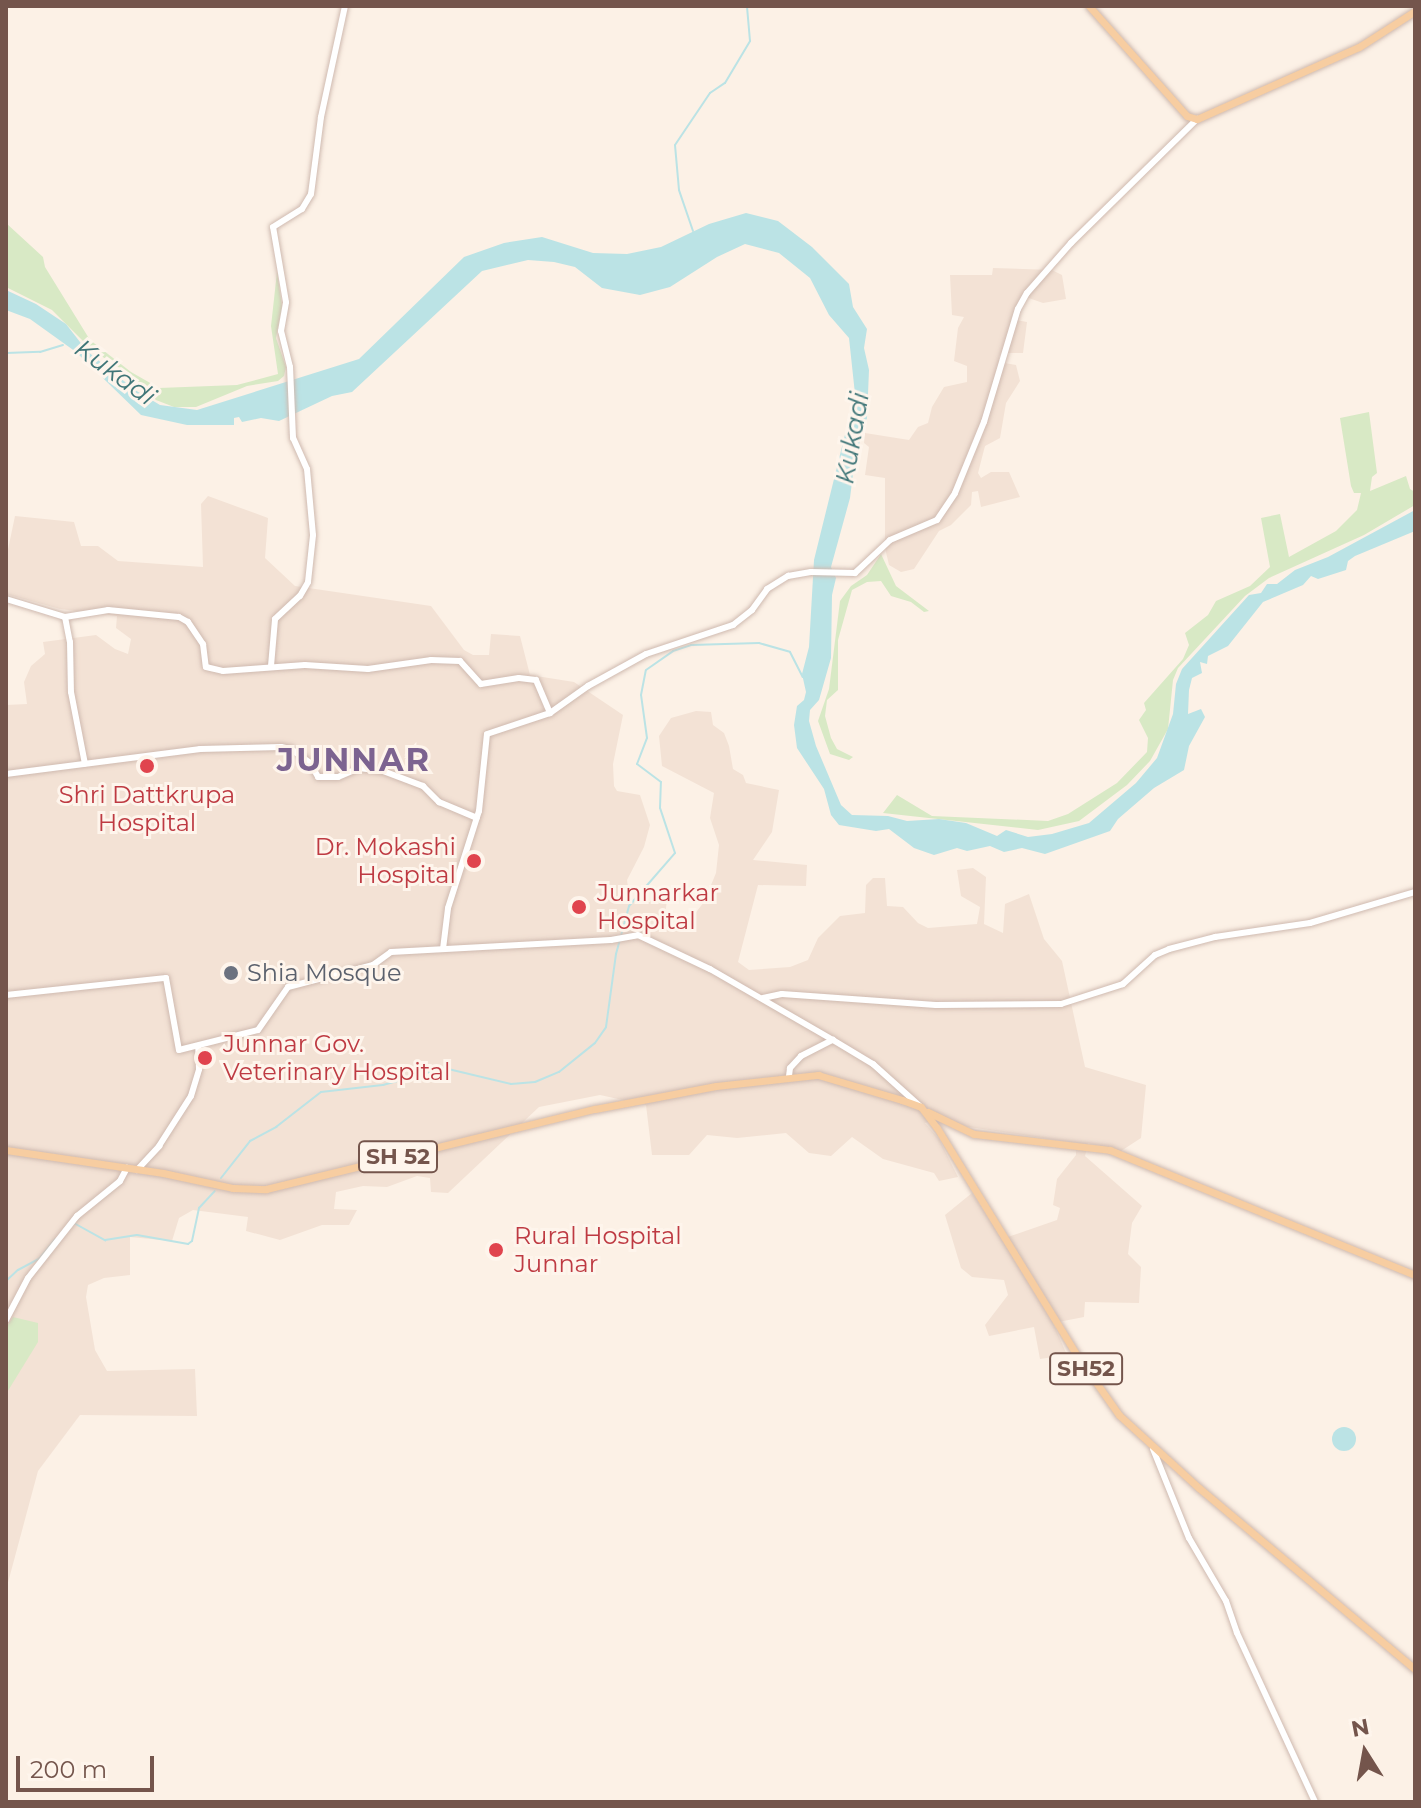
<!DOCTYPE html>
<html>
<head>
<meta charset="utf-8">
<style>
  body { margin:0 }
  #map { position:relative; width:1421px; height:1808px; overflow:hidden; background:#fcf1e6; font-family:Montserrat,sans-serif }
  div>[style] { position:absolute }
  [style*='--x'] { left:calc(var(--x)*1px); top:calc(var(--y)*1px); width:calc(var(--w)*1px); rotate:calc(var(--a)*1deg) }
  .residential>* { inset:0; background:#f3e2d5 }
  .green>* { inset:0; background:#d8e9c5 }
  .water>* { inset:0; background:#bbe3e5 }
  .round { border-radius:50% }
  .stream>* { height:2px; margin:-1px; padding:0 1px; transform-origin:1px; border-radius:1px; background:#bbe3e5 }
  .roads { filter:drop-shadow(0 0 2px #cfbab0) drop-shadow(0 0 2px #cfbab0) }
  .minor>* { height:6px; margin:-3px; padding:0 3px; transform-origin:3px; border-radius:3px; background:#fff }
  .major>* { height:7px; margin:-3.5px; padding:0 3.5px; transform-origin:3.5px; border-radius:3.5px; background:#f7cda1 }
  .dots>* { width:22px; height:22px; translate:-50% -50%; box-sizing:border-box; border:4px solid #fef5ec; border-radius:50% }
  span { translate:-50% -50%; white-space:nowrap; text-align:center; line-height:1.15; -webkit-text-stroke:6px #fef5ec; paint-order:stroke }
  .shield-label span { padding:2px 6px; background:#fef5ec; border:2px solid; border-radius:6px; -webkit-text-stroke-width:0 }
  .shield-label { font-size:22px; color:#74554c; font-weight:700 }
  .health-label { font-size:24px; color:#be3a42 }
  .right { translate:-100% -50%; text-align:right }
  .left { translate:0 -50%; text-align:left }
  .worship-label { font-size:24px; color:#5b616d }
  .water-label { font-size:26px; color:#407678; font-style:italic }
  .district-label { font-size:32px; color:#7c6390; font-weight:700; letter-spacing:2px }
  .frame { position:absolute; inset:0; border:8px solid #74554c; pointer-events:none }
  .north { position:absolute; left:1325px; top:1712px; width:80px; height:80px; -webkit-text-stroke:6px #fef5ec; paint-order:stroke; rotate:349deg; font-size:22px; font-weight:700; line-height:32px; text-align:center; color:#74554c }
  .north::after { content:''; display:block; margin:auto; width:28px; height:36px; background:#74554c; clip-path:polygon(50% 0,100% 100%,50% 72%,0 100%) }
  .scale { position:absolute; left:16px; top:1756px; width:138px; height:36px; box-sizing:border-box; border:4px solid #74554c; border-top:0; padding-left:10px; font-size:24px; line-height:28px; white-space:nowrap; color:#74554c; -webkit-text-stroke:6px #fef5ec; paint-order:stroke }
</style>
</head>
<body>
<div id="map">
  <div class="residential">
    <i style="clip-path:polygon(993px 268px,1052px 270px,1062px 275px,1066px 299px,1043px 303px,1023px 296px,1011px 319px,1027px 322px,1023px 353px,1001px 353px,999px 357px,999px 362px,1016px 365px,1020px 381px,1006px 403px,1000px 438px,985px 446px,978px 473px,981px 478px,991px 472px,1009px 472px,1020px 497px,981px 507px,978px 491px,972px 492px,971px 505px,951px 525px,939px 531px,914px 569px,901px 572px,889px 565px,885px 548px,885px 478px,865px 475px,869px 447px,864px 443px,865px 433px,909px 440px,918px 427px,928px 423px,932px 407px,944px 387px,967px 382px,967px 366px,954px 361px,958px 328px,964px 317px,952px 315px,950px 275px,992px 275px)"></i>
    <i style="clip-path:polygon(208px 496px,268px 518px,265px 558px,295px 586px,431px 606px,464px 650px,473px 655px,489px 655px,491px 634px,520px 636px,530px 675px,574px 682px,623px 715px,613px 764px,614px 786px,617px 791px,640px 795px,650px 825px,644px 847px,627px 880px,630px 901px,650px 902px,655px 892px,668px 894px,664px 921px,676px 924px,687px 924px,704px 902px,716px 873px,719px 845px,710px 818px,714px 793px,662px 766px,659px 736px,671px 718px,696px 711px,711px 712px,713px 725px,724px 733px,729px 746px,733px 769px,743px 775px,746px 783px,779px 790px,772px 832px,753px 860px,807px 865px,806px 886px,758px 885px,738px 962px,749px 970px,790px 967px,808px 960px,818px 938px,840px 916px,865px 913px,866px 885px,873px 878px,885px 878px,887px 906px,903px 907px,918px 923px,928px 928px,977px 924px,980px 907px,961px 896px,957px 870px,973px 868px,986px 877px,984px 924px,1003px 933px,1005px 904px,1029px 894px,1044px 939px,1062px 961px,1085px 1067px,1146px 1085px,1141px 1138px,1121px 1151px,1088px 1143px,1085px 1156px,1142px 1206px,1132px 1223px,1128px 1254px,1141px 1267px,1139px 1303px,1085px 1302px,1084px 1317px,1053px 1323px,1067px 1355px,1040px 1359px,1034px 1327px,989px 1336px,985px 1325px,1008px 1295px,1004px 1280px,972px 1277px,961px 1268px,945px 1215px,972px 1193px,1002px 1239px,1057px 1220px,1060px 1208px,1053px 1205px,1057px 1179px,1076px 1155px,1076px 1143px,962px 1126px,945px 1117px,925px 1123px,939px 1139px,958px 1177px,939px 1181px,934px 1173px,883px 1159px,852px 1137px,831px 1156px,809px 1153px,786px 1133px,737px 1138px,707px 1135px,689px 1155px,652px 1155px,646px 1105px,600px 1095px,539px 1107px,448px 1193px,431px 1192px,430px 1178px,417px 1176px,387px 1187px,363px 1186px,336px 1192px,334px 1209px,357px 1210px,349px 1225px,322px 1225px,280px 1240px,246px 1231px,248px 1217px,193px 1210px,179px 1218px,172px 1241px,130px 1237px,130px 1275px,104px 1278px,88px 1285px,86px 1297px,95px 1350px,107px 1371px,195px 1369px,197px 1416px,80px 1415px,38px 1471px,6px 1590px,6px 705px,27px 704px,24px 682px,31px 666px,45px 654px,43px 642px,96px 635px,115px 649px,128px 654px,131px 639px,116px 628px,117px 616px,60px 609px,6px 594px,6px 559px,15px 516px,74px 522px,81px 546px,98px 546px,118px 561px,203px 567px,201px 504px)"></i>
  </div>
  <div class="green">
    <i style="clip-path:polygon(6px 223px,43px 257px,45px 267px,90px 340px,131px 372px,159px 388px,237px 385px,278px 374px,271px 326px,277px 272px,282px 306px,276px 338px,286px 367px,284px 376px,278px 381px,247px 386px,196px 407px,174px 407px,156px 400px,131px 376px,91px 349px,52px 310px,6px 287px)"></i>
    <i style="clip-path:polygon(1369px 412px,1377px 473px,1372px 477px,1370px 491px,1406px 476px,1410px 489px,1415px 492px,1415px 505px,1364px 535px,1269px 578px,1245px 596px,1178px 668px,1173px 680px,1168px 729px,1150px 761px,1127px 785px,1079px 821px,1038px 830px,883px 813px,897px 795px,932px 816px,1048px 821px,1068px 814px,1117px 783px,1147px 752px,1148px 738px,1139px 720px,1146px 710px,1144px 703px,1183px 659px,1189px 645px,1185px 633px,1208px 615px,1216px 601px,1250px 586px,1270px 567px,1261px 518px,1280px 514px,1289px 557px,1336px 531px,1357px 510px,1361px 493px,1354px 493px,1351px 486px,1340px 418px)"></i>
    <i style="clip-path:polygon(881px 554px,896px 586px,929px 611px,924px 612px,911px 602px,891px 596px,881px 581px,867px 582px,852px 590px,838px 640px,838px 690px,827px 700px,825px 716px,831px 738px,837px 749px,853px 757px,849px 760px,830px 754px,818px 721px,829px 689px,840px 601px,851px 586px,867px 575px)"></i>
    <i style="clip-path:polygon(13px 1317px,38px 1323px,38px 1342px,6px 1394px,6px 1328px)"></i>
  </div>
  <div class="water">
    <i style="clip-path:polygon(746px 213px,778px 221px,812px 247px,849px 284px,853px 307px,867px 329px,864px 348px,869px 370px,867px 418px,855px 458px,850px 498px,831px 567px,836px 578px,832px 595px,831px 658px,819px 700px,810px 710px,809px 721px,816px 746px,841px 805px,852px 815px,888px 816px,907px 821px,939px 819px,966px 823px,997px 836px,1006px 830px,1028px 837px,1052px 834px,1089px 823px,1136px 783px,1157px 758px,1173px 714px,1176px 684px,1182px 669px,1249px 595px,1261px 593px,1267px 584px,1277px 584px,1295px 570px,1328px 557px,1415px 510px,1415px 531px,1355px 556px,1348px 561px,1346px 570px,1318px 579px,1311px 576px,1303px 585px,1263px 602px,1228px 646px,1208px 656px,1207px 664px,1200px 662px,1202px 673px,1192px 678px,1189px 690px,1188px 714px,1201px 709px,1205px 717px,1189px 746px,1184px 770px,1154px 788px,1118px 819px,1110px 831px,1045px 854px,1022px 848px,1004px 852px,990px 846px,967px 851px,957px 848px,934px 855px,914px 848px,889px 829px,876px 831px,839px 825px,831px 815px,824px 789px,797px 748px,794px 725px,797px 706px,804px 700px,806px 692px,802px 674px,809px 647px,814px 560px,855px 394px,849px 338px,829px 315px,810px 278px,779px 253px,745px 244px,717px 257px,670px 287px,640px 295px,602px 288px,575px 267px,554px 262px,528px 260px,482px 271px,352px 392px,332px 396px,279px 421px,261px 418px,242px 422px,239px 417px,234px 418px,234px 425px,187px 425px,141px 415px,76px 352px,30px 319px,6px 310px,6px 290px,36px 304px,66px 324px,87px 351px,135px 390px,160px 405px,197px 410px,359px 359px,464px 257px,504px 243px,542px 237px,593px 253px,627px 254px,661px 247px,709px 224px)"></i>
    <i class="round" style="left:1332px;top:1427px;width:24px;height:24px"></i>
  </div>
  <div class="stream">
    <i style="--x:693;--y:231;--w:43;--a:-108.9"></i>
    <i style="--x:679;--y:190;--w:45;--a:-95.1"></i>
    <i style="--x:675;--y:145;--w:63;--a:-56.1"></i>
    <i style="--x:710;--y:93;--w:18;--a:-34"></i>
    <i style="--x:725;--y:83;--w:49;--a:-59.2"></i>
    <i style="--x:750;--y:41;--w:35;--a:-95"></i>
    <i style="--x:6;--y:353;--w:34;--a:-2"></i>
    <i style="--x:40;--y:352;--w:24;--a:-17"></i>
    <i style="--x:221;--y:1178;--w:47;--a:-51.9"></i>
    <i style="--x:250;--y:1141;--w:30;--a:-28"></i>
    <i style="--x:276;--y:1127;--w:57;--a:-37.9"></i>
    <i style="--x:321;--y:1092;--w:62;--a:-6.4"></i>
    <i style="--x:383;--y:1085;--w:63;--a:-15.6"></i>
    <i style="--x:444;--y:1068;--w:69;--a:13.4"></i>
    <i style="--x:511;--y:1084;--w:24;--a:-5"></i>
    <i style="--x:535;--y:1082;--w:26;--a:-23"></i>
    <i style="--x:559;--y:1072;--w:46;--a:-38.9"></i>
    <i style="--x:595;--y:1043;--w:19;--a:-55"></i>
    <i style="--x:606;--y:1027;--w:74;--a:-82.2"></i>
    <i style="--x:616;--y:954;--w:50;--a:-74.8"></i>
    <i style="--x:629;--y:906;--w:70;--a:-49"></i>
    <i style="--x:675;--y:853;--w:47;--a:-108.4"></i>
    <i style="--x:660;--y:808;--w:26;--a:-88"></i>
    <i style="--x:661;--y:782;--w:30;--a:-143"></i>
    <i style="--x:637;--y:764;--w:28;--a:-69"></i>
    <i style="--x:647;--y:738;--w:43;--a:-97.9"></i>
    <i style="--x:641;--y:695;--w:25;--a:-79"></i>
    <i style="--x:646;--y:670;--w:33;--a:-35"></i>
    <i style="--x:673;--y:651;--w:19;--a:-18"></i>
    <i style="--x:691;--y:645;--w:68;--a:-1.7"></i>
    <i style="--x:759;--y:643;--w:32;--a:16"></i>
    <i style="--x:790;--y:652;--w:28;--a:63"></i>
    <i style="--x:72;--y:1222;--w:38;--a:29"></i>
    <i style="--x:105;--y:1240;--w:32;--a:-9"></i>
    <i style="--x:137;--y:1235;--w:52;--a:10"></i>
    <i style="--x:188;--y:1244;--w:5;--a:-37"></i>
    <i style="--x:192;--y:1241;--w:34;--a:-78"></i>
    <i style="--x:199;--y:1208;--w:23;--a:-47"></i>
    <i style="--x:6;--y:1281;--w:16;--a:-43"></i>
    <i style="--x:18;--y:1270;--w:24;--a:-28"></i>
    <i style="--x:39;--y:1259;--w:26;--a:-51"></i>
  </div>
  <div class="roads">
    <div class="minor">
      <i style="--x:6;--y:599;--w:62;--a:17"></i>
      <i style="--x:65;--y:617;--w:25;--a:79"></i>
      <i style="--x:70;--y:642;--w:50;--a:88.9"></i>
      <i style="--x:71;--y:692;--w:73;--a:79"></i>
      <i style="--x:65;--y:617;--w:44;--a:-9.2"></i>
      <i style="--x:108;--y:610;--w:71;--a:5.6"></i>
      <i style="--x:179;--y:617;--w:10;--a:29"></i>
      <i style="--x:188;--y:622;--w:27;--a:56"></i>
      <i style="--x:203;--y:644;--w:23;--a:83"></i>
      <i style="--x:206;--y:667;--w:17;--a:13"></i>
      <i style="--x:223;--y:671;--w:82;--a:-4.2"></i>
      <i style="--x:305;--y:665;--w:63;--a:3.6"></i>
      <i style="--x:368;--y:669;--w:64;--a:-8.1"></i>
      <i style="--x:431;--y:660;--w:29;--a:2"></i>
      <i style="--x:460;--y:661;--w:31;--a:48"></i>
      <i style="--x:481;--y:684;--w:38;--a:-9"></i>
      <i style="--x:519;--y:678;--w:17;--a:7"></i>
      <i style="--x:536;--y:680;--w:36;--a:67"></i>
      <i style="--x:271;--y:666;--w:47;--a:-85.1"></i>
      <i style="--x:275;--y:619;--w:34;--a:-43"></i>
      <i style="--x:300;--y:596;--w:16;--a:-60"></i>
      <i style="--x:308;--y:582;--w:47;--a:-83.9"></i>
      <i style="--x:313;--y:535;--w:66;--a:-95.2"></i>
      <i style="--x:307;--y:469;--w:34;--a:-114"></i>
      <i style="--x:293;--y:438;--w:71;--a:-92.4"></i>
      <i style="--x:290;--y:367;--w:37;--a:-104"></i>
      <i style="--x:281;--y:331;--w:29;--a:-80"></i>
      <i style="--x:286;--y:302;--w:76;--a:-99.8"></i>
      <i style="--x:273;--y:227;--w:34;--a:-32"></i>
      <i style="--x:302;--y:209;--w:17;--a:-59"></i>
      <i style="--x:311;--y:194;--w:78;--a:-82.6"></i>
      <i style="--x:321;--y:117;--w:114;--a:-77.8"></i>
      <i style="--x:6;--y:774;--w:196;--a:-7.3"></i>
      <i style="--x:200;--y:749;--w:81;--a:-1.4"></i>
      <i style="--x:281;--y:747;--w:10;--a:11"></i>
      <i style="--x:291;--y:749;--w:24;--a:36"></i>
      <i style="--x:310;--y:763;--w:16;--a:60"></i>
      <i style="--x:318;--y:777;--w:20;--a:0"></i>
      <i style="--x:338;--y:777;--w:23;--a:-23"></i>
      <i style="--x:359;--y:768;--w:24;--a:7"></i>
      <i style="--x:383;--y:771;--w:43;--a:20.6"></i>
      <i style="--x:423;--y:786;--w:23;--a:45"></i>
      <i style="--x:439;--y:802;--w:41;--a:22.8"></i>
      <i style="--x:443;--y:949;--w:41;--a:-83"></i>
      <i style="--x:448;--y:908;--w:102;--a:-72.3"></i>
      <i style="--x:479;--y:811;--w:77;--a:-84.1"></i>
      <i style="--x:487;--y:734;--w:66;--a:-18.4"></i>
      <i style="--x:550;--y:713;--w:47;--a:-35.4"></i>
      <i style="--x:588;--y:686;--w:66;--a:-28.9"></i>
      <i style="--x:646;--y:654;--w:92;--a:-18.4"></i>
      <i style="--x:733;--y:625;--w:24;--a:-38"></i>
      <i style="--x:752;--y:610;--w:26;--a:-54"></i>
      <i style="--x:767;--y:589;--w:25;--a:-32"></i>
      <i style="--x:788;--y:576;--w:23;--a:-10"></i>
      <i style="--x:811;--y:572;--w:44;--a:1.3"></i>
      <i style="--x:855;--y:573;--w:48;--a:-43.3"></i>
      <i style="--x:890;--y:540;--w:51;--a:-23.1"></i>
      <i style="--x:937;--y:520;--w:32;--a:-56"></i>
      <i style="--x:955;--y:493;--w:77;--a:-67.8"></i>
      <i style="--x:984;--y:422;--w:118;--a:-73.3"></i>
      <i style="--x:1018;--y:309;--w:18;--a:-61"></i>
      <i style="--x:1027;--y:293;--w:67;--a:-48.7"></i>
      <i style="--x:1071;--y:243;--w:177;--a:-44.5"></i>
      <i style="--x:6;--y:995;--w:161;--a:-6.1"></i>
      <i style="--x:166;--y:978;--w:73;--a:79.8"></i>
      <i style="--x:179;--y:1050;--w:81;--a:-14.2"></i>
      <i style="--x:258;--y:1030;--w:52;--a:-55.1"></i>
      <i style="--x:288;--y:987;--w:88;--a:-14.5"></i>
      <i style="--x:373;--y:965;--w:22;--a:-36"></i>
      <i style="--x:391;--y:952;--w:220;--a:-3.1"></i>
      <i style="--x:611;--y:940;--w:27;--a:-10"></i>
      <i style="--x:638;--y:935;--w:80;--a:25.3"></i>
      <i style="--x:710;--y:969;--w:142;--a:30"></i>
      <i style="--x:763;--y:998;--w:19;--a:-12"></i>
      <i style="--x:782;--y:994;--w:154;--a:4.1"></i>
      <i style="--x:936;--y:1005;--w:125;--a:-0.5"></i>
      <i style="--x:1061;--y:1004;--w:65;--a:-17.9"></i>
      <i style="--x:1123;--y:984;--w:43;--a:-42.2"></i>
      <i style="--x:1155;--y:955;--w:15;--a:-23"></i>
      <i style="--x:1169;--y:949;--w:48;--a:-14.6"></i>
      <i style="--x:1215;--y:937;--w:96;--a:-8.4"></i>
      <i style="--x:1310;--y:923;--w:109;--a:-16.4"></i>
      <i style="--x:789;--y:1076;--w:8;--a:-83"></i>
      <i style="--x:790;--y:1068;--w:16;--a:-47"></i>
      <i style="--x:801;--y:1056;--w:36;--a:-27"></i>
      <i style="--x:833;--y:1040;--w:47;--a:31"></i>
      <i style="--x:873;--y:1064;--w:64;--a:41.9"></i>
      <i style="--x:137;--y:1170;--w:33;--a:-47"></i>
      <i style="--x:159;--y:1146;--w:59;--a:-57.4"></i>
      <i style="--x:191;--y:1096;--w:28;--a:-73"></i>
      <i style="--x:199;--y:1069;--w:23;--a:-92"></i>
      <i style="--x:6;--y:1320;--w:47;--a:-62.4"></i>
      <i style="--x:28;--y:1278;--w:79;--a:-51.7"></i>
      <i style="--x:77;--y:1216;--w:55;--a:-39.1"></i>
      <i style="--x:120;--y:1181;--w:15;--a:-62"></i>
      <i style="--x:1153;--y:1449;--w:96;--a:68"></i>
      <i style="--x:1189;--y:1538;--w:73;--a:59.6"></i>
      <i style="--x:1226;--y:1601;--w:34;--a:71"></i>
      <i style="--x:1237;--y:1633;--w:186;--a:65.2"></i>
    </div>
    <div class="major">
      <i style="--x:1089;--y:6;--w:147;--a:48.3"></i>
      <i style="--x:1187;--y:116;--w:10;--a:17"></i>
      <i style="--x:1197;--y:119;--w:177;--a:-24"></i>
      <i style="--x:1359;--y:47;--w:67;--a:-32.7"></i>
      <i style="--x:928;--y:1112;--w:51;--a:25.6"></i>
      <i style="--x:974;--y:1134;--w:137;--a:6.7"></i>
      <i style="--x:1110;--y:1150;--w:330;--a:22.3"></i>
      <i style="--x:6;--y:1150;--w:159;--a:8.3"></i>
      <i style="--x:163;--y:1173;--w:72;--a:12.1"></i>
      <i style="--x:233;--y:1188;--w:33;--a:2"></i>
      <i style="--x:266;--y:1189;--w:339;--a:-13.7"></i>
      <i style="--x:595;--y:1109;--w:123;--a:-10.8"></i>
      <i style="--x:716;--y:1086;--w:103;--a:-6.2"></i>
      <i style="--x:818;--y:1075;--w:88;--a:16.6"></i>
      <i style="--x:902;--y:1100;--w:20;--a:20"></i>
      <i style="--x:921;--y:1107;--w:26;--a:53"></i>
      <i style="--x:937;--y:1128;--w:265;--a:58.4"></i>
      <i style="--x:1076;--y:1354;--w:75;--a:54.8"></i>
      <i style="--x:1119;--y:1415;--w:108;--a:42.4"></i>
      <i style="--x:1199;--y:1488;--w:282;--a:40"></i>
    </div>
  </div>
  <div class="dots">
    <i style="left:147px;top:766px;background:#e0444e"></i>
    <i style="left:474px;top:861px;background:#e0444e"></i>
    <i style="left:579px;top:907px;background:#e0444e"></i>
    <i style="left:231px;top:973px;background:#6b7280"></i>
    <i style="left:205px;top:1058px;background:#e0444e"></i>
    <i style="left:496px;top:1250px;background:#e0444e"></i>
  </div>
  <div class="shield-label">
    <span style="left:398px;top:1157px">SH 52</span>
    <span style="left:1086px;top:1369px">SH52</span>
  </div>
  <div class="health-label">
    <span style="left:147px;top:809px">Shri Dattkrupa<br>Hospital</span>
    <span class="right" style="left:456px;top:861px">Dr. Mokashi<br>Hospital</span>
    <span class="left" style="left:597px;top:907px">Junnarkar<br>Hospital</span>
    <span class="left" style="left:223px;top:1058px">Junnar Gov.<br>Veterinary Hospital</span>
    <span class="left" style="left:514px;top:1250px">Rural Hospital<br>Junnar</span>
  </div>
  <div class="worship-label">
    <span class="left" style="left:247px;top:973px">Shia Mosque</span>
  </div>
  <div class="water-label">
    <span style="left:115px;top:373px;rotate:36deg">Kukadi</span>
    <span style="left:853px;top:438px;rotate:-80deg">Kukadi</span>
  </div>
  <div class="district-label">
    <span style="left:354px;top:760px">JUNNAR</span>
  </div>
  <div class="frame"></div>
  <div class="north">N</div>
  <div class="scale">200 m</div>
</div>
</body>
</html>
